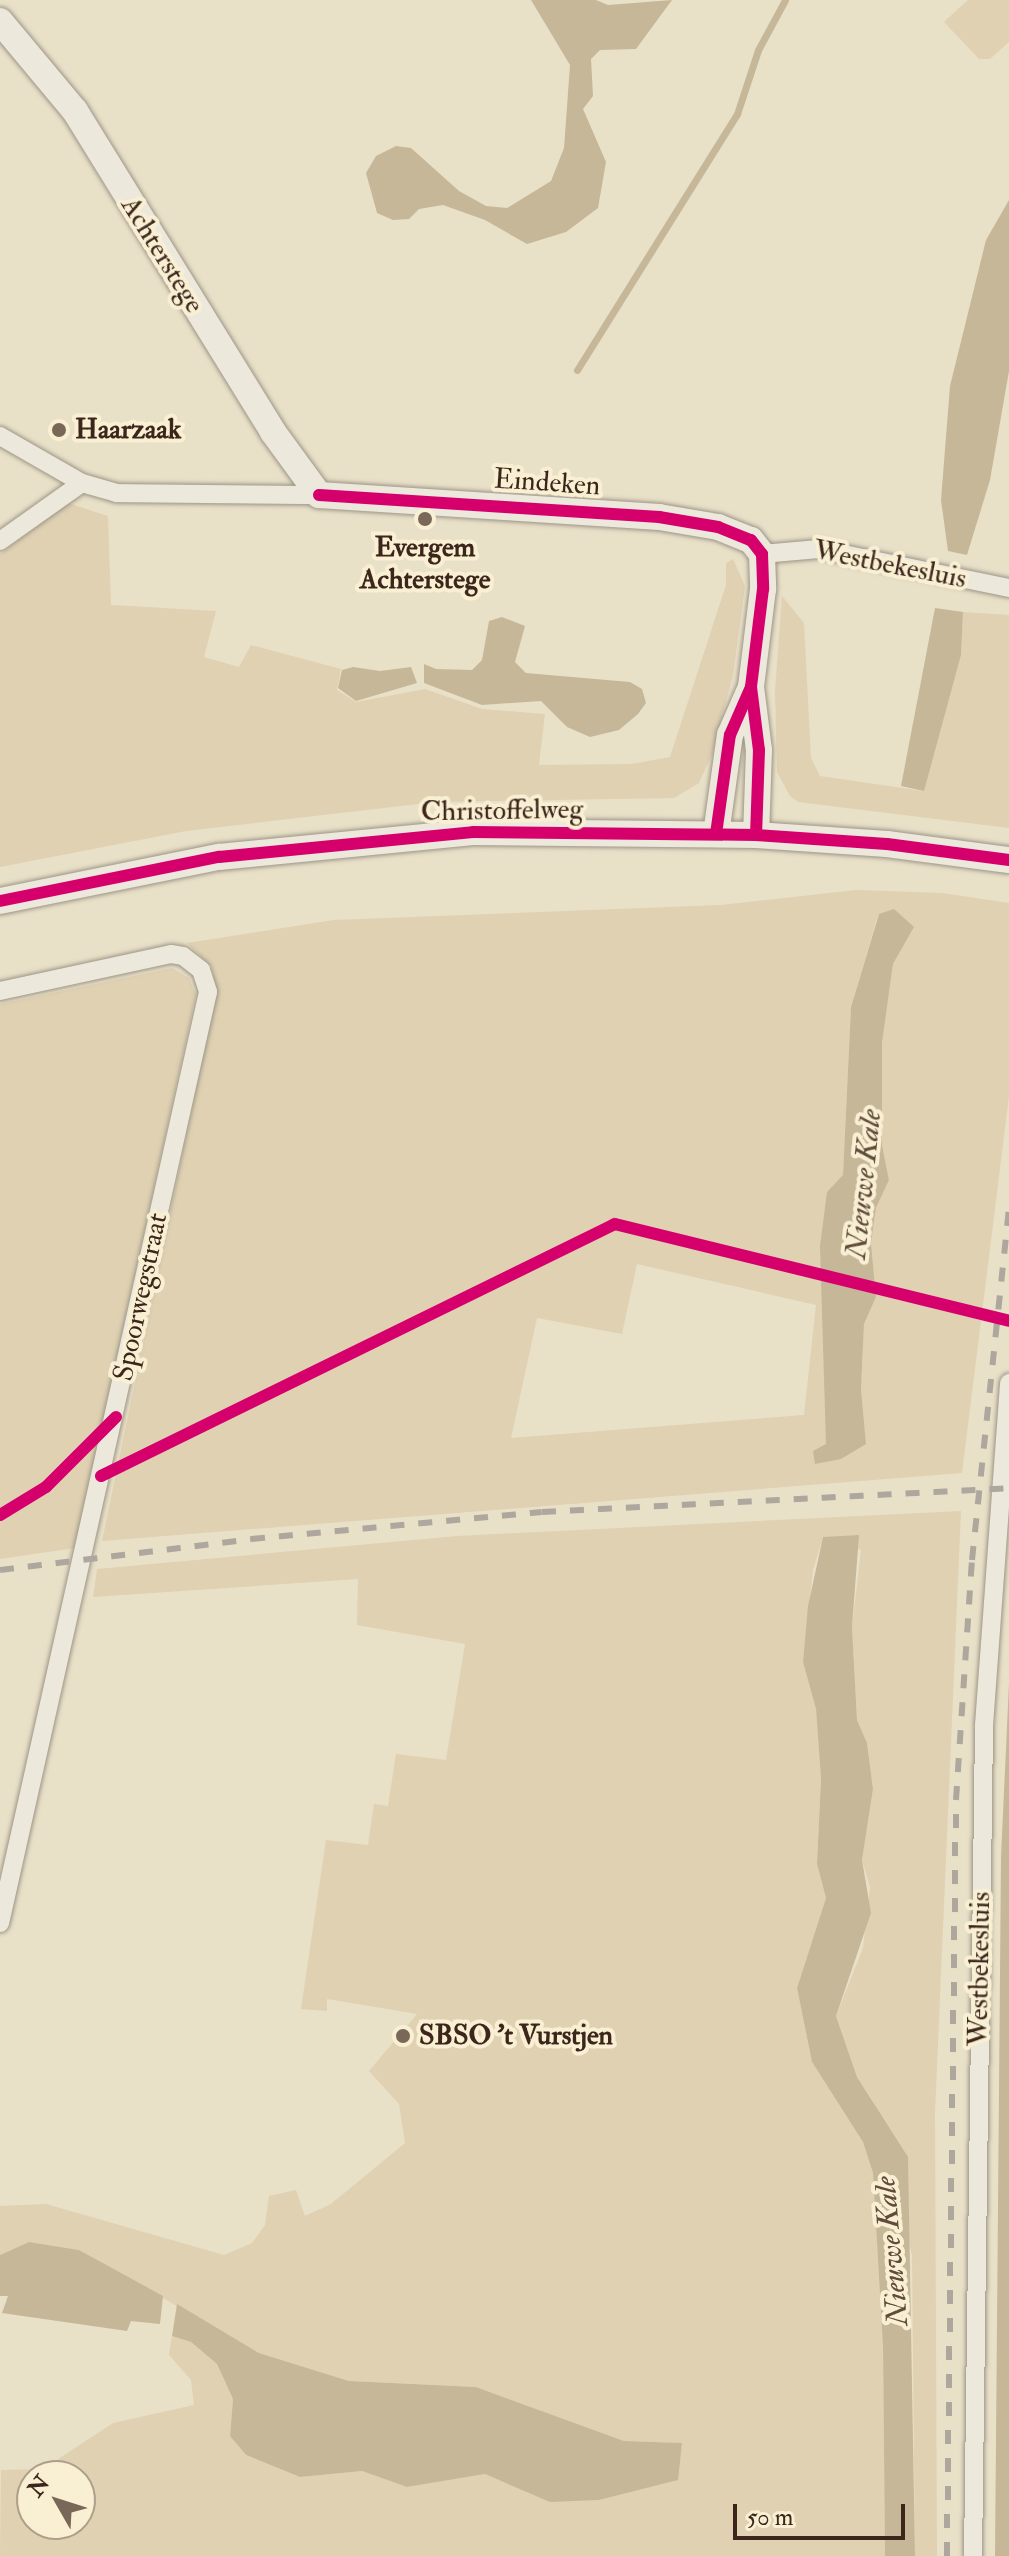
<!DOCTYPE html>
<html>
<head>
<meta charset="utf-8">
<style>
  body { margin:0 }
  #map { position:relative; width:1009px; height:2556px; overflow:hidden; background:#e9e0c8; font-family:"IM FELL Double Pica",serif }
  div>[style] { position:absolute }
  [style*='--x'] { left:calc(var(--x)*1px); top:calc(var(--y)*1px); width:calc(var(--w)*1px); rotate:calc(var(--a)*1deg) }
  .green>* { inset:0; background:#dfd1b2 }
  .water>* { inset:0; background:#c6b799 }
  .stream>* { height:7px; margin:-3.5px; padding:0 3.5px; transform-origin:3.5px; border-radius:3.5px; background:#c6b799 }
  .roads { filter:drop-shadow(0 0 2px #9d9586) drop-shadow(0 0 2px #9d9586) }
  .street>* { height:18px; margin:-9px; padding:0 9px; transform-origin:9px; border-radius:9px; background:#ece8dc }
  .secondary>* { height:26px; margin:-13px; padding:0 13px; transform-origin:13px; border-radius:13px; background:#ece8dc }
  .rail>* { height:6px; margin-top:-3px; transform-origin:0; background:repeating-linear-gradient(90deg,#ada79d 0 14px,transparent 0 28px) }
  .cycleway>* { height:12px; margin:-6px; padding:0 6px; transform-origin:6px; border-radius:6px; background:#d6006c }
  .dots>* { width:22px; height:22px; translate:-50% -50%; box-sizing:border-box; border:4px solid #f9efd3; border-radius:50% }
  span { translate:-50% -50%; white-space:nowrap; text-align:center; line-height:1.15; -webkit-text-stroke:8px #f9efd3; paint-order:stroke }
  .street-label { font-size:28px; color:#3c261c }
  .poi-label { font-size:28px; color:#3c261c; font-weight:700 }
  .left { translate:0 -50%; text-align:left }
  .water-label { font-size:30px; color:#614c3c; font-style:italic }
  .north { position:absolute; left:16px; top:2460px; width:80px; height:80px; box-sizing:border-box; background:#f9efd3; border:2px solid #ad9f8a; border-radius:50%; rotate:309deg; font-size:22px; font-weight:700; line-height:32px; text-align:center; color:#3c261c }
  .north::after { content:''; display:block; margin:auto; width:28px; height:36px; background:#796758; clip-path:polygon(50% 0,100% 100%,50% 72%,0 100%) }
  .scale { position:absolute; left:733px; top:2504px; width:172px; height:36px; box-sizing:border-box; border:4px solid #3c261c; border-top:0; padding-left:10px; font-size:24px; line-height:28px; white-space:nowrap; color:#3c261c; -webkit-text-stroke:6px #f9efd3; paint-order:stroke }
</style>
</head>
<body>
<div id="map">
  <div class="green">
    <i style="clip-path:polygon(968px 0,1009px 0,1009px 42px,990px 59px,979px 59px,944px 22px)"></i>
    <i style="clip-path:polygon(68px 503px,108px 516px,111px 605px,216px 611px,204px 657px,239px 667px,251px 645px,341px 669px,337px 690px,356px 702px,425px 689px,482px 709px,545px 714px,539px 765px,632px 764px,670px 757px,726px 585px,726px 563px,733px 559px,745px 586px,733px 675px,712px 754px,699px 783px,674px 798px,436px 802px,186px 831px,0 867px,0 554px)"></i>
    <i style="clip-path:polygon(782px 596px,804px 623px,811px 758px,820px 776px,923px 791px,961px 655px,963px 612px,1009px 615px,1009px 828px,798px 802px,790px 796px,777px 772px,775px 691px)"></i>
    <i style="clip-path:polygon(evenodd,856px 890px,942px 893px,1009px 903px,1009px 1096px,962px 1473px,102px 1541px,216px 994px,212px 967px,187px 943px,334px 920px,721px 905px,856px 890px,878px 915px,914px 927px,893px 964px,882px 1043px,882px 1145px,889px 1180px,876px 1208px,871px 1243px,876px 1297px,864px 1324px,861px 1389px,866px 1444px,826px 1444px,827px 1192px,843px 1176px,851px 1007px,878px 915px,856px 890px,637px 1264px,816px 1305px,804px 1415px,511px 1438px,537px 1318px,622px 1334px,637px 1264px)"></i>
    <i style="clip-path:polygon(172px 968px,189px 978px,196px 995px,75px 1548px,0 1559px,0 1004px)"></i>
    <i style="clip-path:polygon(evenodd,961px 1511px,935px 2113px,937px 2556px,915px 2556px,912px 2255px,875px 2105px,857px 2077px,836px 2016px,863px 1948px,870px 1887px,862px 1860px,873px 1789px,867px 1743px,857px 1720px,852px 1627px,861px 1550px,823px 1537px,813px 1570px,803px 1662px,816px 1708px,821px 1779px,817px 1864px,826px 1898px,797px 1988px,812px 2062px,863px 2142px,873px 2173px,883px 2347px,885px 2556px,0 2556px,1px 2470px,43px 2469px,113px 2423px,194px 2405px,191px 2380px,169px 2355px,172px 2336px,191px 2342px,217px 2364px,233px 2399px,230px 2436px,246px 2455px,300px 2477px,362px 2471px,407px 2487px,485px 2474px,550px 2501px,599px 2500px,677px 2480px,682px 2443px,624px 2441px,476px 2387px,349px 2381px,259px 2353px,79px 2250px,29px 2242px,0 2255px,0 2206px,46px 2204px,224px 2255px,252px 2243px,265px 2225px,269px 2196px,296px 2190px,305px 2216px,331px 2204px,405px 2143px,399px 2104px,369px 2071px,417px 2014px,327px 1999px,327px 2011px,301px 2009px,326px 1840px,368px 1845px,374px 1804px,388px 1806px,396px 1754px,446px 1760px,465px 1644px,357px 1625px,358px 1579px,93px 1597px,97px 1569px,457px 1536px,961px 1511px,32px 2476px,80px 2476px,80px 2524px,32px 2524px,32px 2476px)"></i>
  </div>
  <div class="water">
    <i style="clip-path:polygon(531px 0,596px 0,608px 5px,672px 0,636px 49px,600px 50px,591px 59px,593px 96px,583px 109px,606px 162px,598px 208px,566px 232px,527px 244px,485px 220px,443px 205px,419px 209px,409px 219px,393px 220px,377px 213px,366px 173px,376px 156px,396px 146px,411px 148px,459px 191px,486px 206px,507px 208px,551px 181px,564px 148px,570px 65px)"></i>
    <i style="clip-path:polygon(1009px 200px,1009px 371px,990px 480px,967px 555px,948px 551px,941px 500px,950px 386px,986px 240px)"></i>
    <i style="clip-path:polygon(935px 608px,963px 612px,961px 655px,924px 791px,901px 786px)"></i>
    <i style="clip-path:polygon(502px 617px,525px 626px,515px 662px,526px 673px,630px 682px,642px 689px,646px 703px,638px 714px,619px 730px,590px 737px,567px 727px,541px 701px,482px 705px,424px 683px,424px 664px,436px 669px,472px 670px,482px 660px,489px 621px)"></i>
    <i style="clip-path:polygon(353px 667px,380px 671px,411px 667px,417px 683px,356px 701px,338px 688px,342px 670px)"></i>
    <i style="clip-path:polygon(894px 909px,914px 927px,893px 964px,882px 1043px,882px 1145px,889px 1180px,876px 1208px,871px 1243px,876px 1297px,864px 1324px,861px 1389px,866px 1444px,841px 1459px,815px 1464px,813px 1451px,826px 1444px,820px 1246px,827px 1192px,843px 1175px,851px 1007px,879px 914px)"></i>
    <i style="clip-path:polygon(859px 1535px,852px 1627px,857px 1720px,867px 1743px,873px 1789px,862px 1860px,871px 1913px,836px 2016px,857px 2077px,908px 2157px,915px 2556px,885px 2556px,883px 2347px,873px 2173px,863px 2142px,812px 2062px,797px 1988px,826px 1898px,817px 1864px,821px 1779px,816px 1709px,803px 1662px,808px 1606px,823px 1537px)"></i>
    <i style="clip-path:polygon(1009px 1683px,1009px 2556px,995px 2556px,1001px 1857px)"></i>
    <i style="clip-path:polygon(29px 2242px,79px 2250px,163px 2296px,160px 2324px,131px 2321px,127px 2331px,2px 2313px,8px 2296px,0 2296px,0 2255px)"></i>
    <i style="clip-path:polygon(177px 2304px,259px 2353px,349px 2381px,476px 2387px,624px 2441px,682px 2443px,678px 2480px,599px 2500px,550px 2502px,485px 2474px,407px 2487px,362px 2471px,300px 2477px,246px 2455px,230px 2436px,233px 2399px,217px 2364px,191px 2342px,172px 2336px)"></i>
  </div>
  <div class="stream">
    <i style="--x:577;--y:370;--w:302;--a:-58"></i>
    <i style="--x:737;--y:114;--w:67;--a:-71.8"></i>
    <i style="--x:758;--y:50;--w:57;--a:-61.6"></i>
  </div>
  <div class="roads">
    <div class="street">
      <i style="--x:0;--y:436;--w:95;--a:29.8"></i>
      <i style="--x:82;--y:483;--w:35;--a:16"></i>
      <i style="--x:116;--y:493;--w:203;--a:0.6"></i>
      <i style="--x:0;--y:541;--w:100;--a:-35.3"></i>
      <i style="--x:762;--y:554;--w:57;--a:-5"></i>
      <i style="--x:819;--y:549;--w:194;--a:11.6"></i>
      <i style="--x:0;--y:991;--w:175;--a:-12.2"></i>
      <i style="--x:171;--y:954;--w:12;--a:9"></i>
      <i style="--x:183;--y:956;--w:23;--a:38"></i>
      <i style="--x:201;--y:970;--w:23;--a:72"></i>
      <i style="--x:208;--y:992;--w:954;--a:102.59"></i>
      <i style="--x:973;--y:2556;--w:831;--a:-89.24"></i>
      <i style="--x:984;--y:1725;--w:343;--a:-85.8"></i>
    </div>
    <div class="secondary">
      <i style="--x:0;--y:21;--w:117;--a:50.2"></i>
      <i style="--x:75;--y:111;--w:377;--a:58.3"></i>
      <i style="--x:273;--y:432;--w:78;--a:53.9"></i>
      <i style="--x:319;--y:495;--w:341;--a:3.7"></i>
      <i style="--x:659;--y:517;--w:60;--a:9.6"></i>
      <i style="--x:718;--y:527;--w:35;--a:22"></i>
      <i style="--x:751;--y:540;--w:18;--a:52"></i>
      <i style="--x:762;--y:554;--w:35;--a:88"></i>
      <i style="--x:763;--y:589;--w:99;--a:97"></i>
      <i style="--x:751;--y:687;--w:64;--a:82.8"></i>
      <i style="--x:759;--y:750;--w:85;--a:92"></i>
      <i style="--x:716;--y:834;--w:100;--a:-82"></i>
      <i style="--x:730;--y:735;--w:52;--a:-66.4"></i>
      <i style="--x:0;--y:901;--w:223;--a:-11.4"></i>
      <i style="--x:219;--y:857;--w:255;--a:-5.6"></i>
      <i style="--x:473;--y:832;--w:283;--a:0.6"></i>
      <i style="--x:756;--y:835;--w:131;--a:3.9"></i>
      <i style="--x:887;--y:844;--w:123;--a:7.5"></i>
    </div>
  </div>
  <div class="rail">
    <i style="--x:0;--y:1570;--w:253;--a:-7"></i>
    <i style="--x:251;--y:1539;--w:292;--a:-5.3"></i>
    <i style="--x:542;--y:1512;--w:468;--a:-2.9"></i>
    <i style="--x:947;--y:2556;--w:756;--a:-89.32"></i>
    <i style="--x:956;--y:1800;--w:241;--a:-86.2"></i>
    <i style="--x:972;--y:1560;--w:354;--a:-84"></i>
  </div>
  <div class="cycleway">
    <i style="--x:319;--y:495;--w:341;--a:3.7"></i>
    <i style="--x:659;--y:517;--w:60;--a:9.6"></i>
    <i style="--x:718;--y:527;--w:35;--a:22"></i>
    <i style="--x:751;--y:540;--w:18;--a:52"></i>
    <i style="--x:762;--y:554;--w:35;--a:88"></i>
    <i style="--x:763;--y:589;--w:99;--a:97"></i>
    <i style="--x:751;--y:687;--w:64;--a:82.8"></i>
    <i style="--x:759;--y:750;--w:85;--a:92"></i>
    <i style="--x:716;--y:834;--w:100;--a:-82"></i>
    <i style="--x:730;--y:735;--w:52;--a:-66.4"></i>
    <i style="--x:0;--y:901;--w:223;--a:-11.4"></i>
    <i style="--x:219;--y:857;--w:255;--a:-5.6"></i>
    <i style="--x:473;--y:832;--w:283;--a:0.6"></i>
    <i style="--x:756;--y:835;--w:131;--a:3.9"></i>
    <i style="--x:887;--y:844;--w:123;--a:7.5"></i>
    <i style="--x:101;--y:1476;--w:572;--a:-26.12"></i>
    <i style="--x:615;--y:1224;--w:406;--a:13.8"></i>
    <i style="--x:0;--y:1515;--w:54;--a:-31.3"></i>
    <i style="--x:46;--y:1487;--w:99;--a:-45"></i>
  </div>
  <div class="dots">
    <i style="left:59px;top:430px;background:#796758"></i>
    <i style="left:425px;top:519px;background:#796758"></i>
    <i style="left:403px;top:2036px;background:#796758"></i>
  </div>
  <div class="street-label">
    <span style="left:162px;top:255px;rotate:58deg">Achterstege</span>
    <span style="left:547px;top:483px;rotate:4deg">Eindeken</span>
    <span style="left:890px;top:565px;rotate:11deg">Westbekesluis</span>
    <span style="left:502px;top:811px;rotate:-1deg">Christoffelweg</span>
    <span style="left:141px;top:1297px;rotate:-78deg">Spoorwegstraat</span>
    <span style="left:980px;top:1969px;rotate:-89deg">Westbekesluis</span>
  </div>
  <div class="poi-label">
    <span class="left" style="left:75px;top:430px">Haarzaak</span>
    <span style="left:425px;top:564px">Evergem<br>Achterstege</span>
    <span class="left" style="left:419px;top:2036px">SBSO 't Vurstjen</span>
  </div>
  <div class="water-label">
    <span style="left:864px;top:1184px;rotate:-84deg">Nieuwe Kale</span>
    <span style="left:892px;top:2251px;rotate:-95deg">Nieuwe Kale</span>
  </div>
  <div class="north">N</div>
  <div class="scale">50 m</div>
</div>
</body>
</html>
